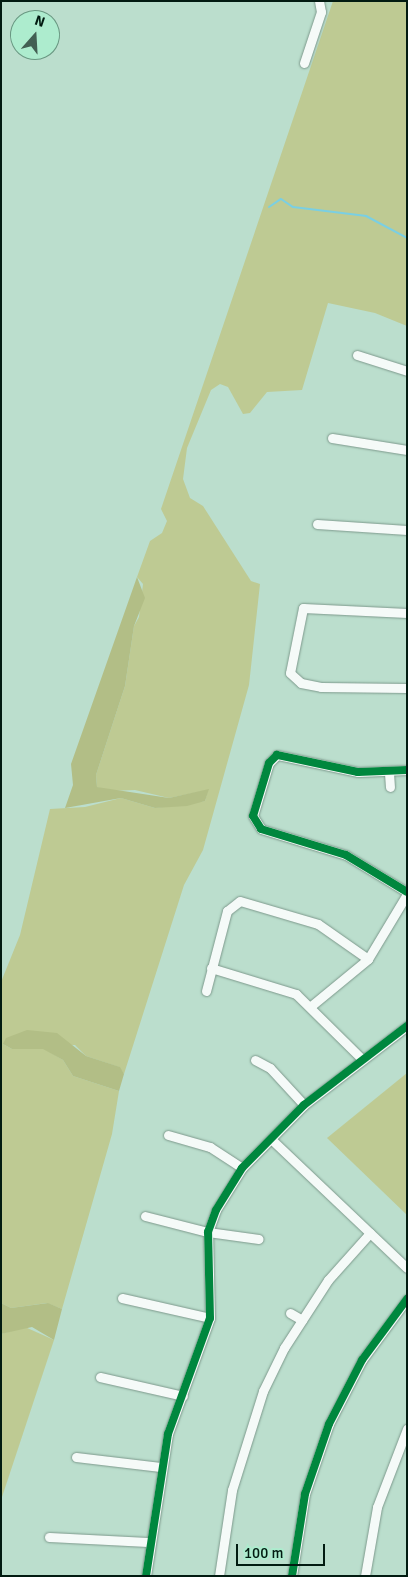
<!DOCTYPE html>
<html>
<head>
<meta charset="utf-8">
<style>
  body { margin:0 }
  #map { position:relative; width:408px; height:1577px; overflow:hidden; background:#bbdecd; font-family:Signika,sans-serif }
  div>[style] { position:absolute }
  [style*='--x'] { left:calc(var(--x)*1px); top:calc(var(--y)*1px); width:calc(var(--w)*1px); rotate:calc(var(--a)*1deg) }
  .green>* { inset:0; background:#beca93 }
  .forest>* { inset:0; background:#b2be86 }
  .stream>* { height:2px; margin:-1px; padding:0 1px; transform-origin:1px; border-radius:1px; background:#7acfe3 }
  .roads { filter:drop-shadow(0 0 1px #7d998c) drop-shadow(0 0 1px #7d998c) }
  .minor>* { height:9px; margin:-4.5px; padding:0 4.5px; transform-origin:4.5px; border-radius:4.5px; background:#f5faf8 }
  .cycleway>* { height:8px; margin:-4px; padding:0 4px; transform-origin:4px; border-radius:4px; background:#00873e }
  span { translate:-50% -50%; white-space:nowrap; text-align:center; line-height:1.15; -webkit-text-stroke:4px #adecce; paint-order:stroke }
  .frame { position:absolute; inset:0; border:2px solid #021b11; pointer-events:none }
  .north { position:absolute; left:10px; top:10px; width:50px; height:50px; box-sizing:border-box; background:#adecce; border:1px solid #699882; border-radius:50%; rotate:19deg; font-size:14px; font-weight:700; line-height:20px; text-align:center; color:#021b11 }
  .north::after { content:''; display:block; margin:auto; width:18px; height:22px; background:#435f53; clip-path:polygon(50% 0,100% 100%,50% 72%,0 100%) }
  .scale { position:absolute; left:236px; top:1544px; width:89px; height:22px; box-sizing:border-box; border:2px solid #021b11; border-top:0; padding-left:6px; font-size:15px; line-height:18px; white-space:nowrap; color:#021b11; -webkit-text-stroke:4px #adecce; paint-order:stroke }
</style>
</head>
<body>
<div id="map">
  <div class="green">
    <i style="clip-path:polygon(333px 1px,407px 1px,407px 326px,375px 313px,328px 303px,302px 390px,267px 392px,250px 413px,243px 414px,228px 387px,220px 384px,211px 390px,187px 448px,183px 479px,190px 498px,203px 506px,251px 581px,260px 584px,249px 685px,203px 850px,184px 885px,124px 1074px,119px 1067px,86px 1056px,75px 1045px,3px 1044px,12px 1049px,43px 1048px,63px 1060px,73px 1076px,119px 1091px,112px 1134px,62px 1309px,47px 1303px,11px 1308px,1px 1303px,1px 982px,20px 935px,50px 809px,85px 807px,121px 798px,155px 808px,205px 801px,208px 790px,169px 798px,135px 790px,108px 791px,97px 787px,96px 775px,125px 686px,134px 626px,139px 617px,143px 584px,137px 577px,150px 541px,162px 533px,167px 521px,161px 509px)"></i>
    <i style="clip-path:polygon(407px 1073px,407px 1215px,327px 1138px)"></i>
    <i style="clip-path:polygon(25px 1327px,54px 1340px,1px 1500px,1px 1334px)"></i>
  </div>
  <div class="forest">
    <i style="clip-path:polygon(137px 577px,145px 598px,134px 626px,125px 686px,96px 775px,97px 787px,169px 798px,209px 789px,205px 801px,187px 806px,155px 808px,121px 798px,65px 808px,73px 785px,71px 764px)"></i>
    <i style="clip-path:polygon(27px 1030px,57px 1033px,86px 1056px,120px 1067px,124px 1074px,119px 1091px,73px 1076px,63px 1060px,43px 1049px,12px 1049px,3px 1044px,6px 1038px)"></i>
    <i style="clip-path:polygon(1px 1303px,11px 1308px,48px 1303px,62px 1309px,54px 1340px,32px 1327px,1px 1334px)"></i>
  </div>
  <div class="stream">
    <i style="--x:269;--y:207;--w:14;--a:-34"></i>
    <i style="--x:281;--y:199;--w:14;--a:34"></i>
    <i style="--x:293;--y:207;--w:74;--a:7"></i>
    <i style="--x:366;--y:216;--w:47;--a:28.2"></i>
  </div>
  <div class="roads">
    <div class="minor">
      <i style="--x:304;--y:63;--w:54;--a:-71.6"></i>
      <i style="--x:321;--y:12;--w:11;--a:-100"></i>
      <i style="--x:357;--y:355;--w:52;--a:17.7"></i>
      <i style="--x:332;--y:438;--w:76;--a:9.1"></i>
      <i style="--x:317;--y:524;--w:90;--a:3.8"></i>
      <i style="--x:407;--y:613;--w:104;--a:-177.2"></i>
      <i style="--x:303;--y:608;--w:66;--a:101.3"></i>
      <i style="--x:290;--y:673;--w:15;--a:42"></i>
      <i style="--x:301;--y:683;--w:20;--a:11"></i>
      <i style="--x:321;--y:687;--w:86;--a:0.7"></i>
      <i style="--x:407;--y:770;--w:49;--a:177.7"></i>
      <i style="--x:358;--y:772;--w:83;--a:-168.1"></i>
      <i style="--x:277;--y:755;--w:11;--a:135"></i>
      <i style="--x:269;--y:763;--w:55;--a:106.8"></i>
      <i style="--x:253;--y:816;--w:15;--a:58"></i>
      <i style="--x:261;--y:829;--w:89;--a:17"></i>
      <i style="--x:346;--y:855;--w:71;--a:31.2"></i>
      <i style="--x:389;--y:773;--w:14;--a:86"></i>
      <i style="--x:211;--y:968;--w:89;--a:17"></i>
      <i style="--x:296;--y:994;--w:91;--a:44.6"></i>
      <i style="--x:206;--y:991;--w:83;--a:-75.3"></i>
      <i style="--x:227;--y:911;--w:16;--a:-38"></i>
      <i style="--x:240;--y:901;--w:81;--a:16.4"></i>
      <i style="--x:318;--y:924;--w:61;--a:35"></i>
      <i style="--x:311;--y:1006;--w:74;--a:-39.5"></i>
      <i style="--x:368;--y:959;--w:76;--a:-59"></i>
      <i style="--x:255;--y:1060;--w:17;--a:28"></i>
      <i style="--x:270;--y:1068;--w:50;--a:47.4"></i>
      <i style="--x:168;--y:1135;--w:44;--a:15.9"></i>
      <i style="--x:210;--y:1147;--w:38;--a:33"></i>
      <i style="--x:271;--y:1139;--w:187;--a:43.5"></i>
      <i style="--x:145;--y:1216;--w:65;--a:14.3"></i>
      <i style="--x:208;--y:1232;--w:51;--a:7.8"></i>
      <i style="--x:122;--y:1298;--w:90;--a:12.8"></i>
      <i style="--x:290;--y:1313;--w:14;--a:30"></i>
      <i style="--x:100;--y:1377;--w:85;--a:12.9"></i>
      <i style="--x:76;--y:1457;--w:85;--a:6.8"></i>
      <i style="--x:49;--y:1537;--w:99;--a:2.9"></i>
      <i style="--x:146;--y:1576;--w:144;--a:-81.2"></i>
      <i style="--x:168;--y:1434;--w:123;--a:-70.1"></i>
      <i style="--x:210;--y:1318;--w:86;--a:-91.3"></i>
      <i style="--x:208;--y:1232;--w:23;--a:-70"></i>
      <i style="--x:216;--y:1210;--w:49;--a:-58.2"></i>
      <i style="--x:242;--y:1168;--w:88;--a:-45.5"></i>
      <i style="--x:304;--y:1105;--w:130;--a:-37.5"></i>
      <i style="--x:219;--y:1576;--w:87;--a:-81.4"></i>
      <i style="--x:232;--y:1490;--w:104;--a:-72.6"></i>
      <i style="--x:263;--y:1391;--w:48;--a:-64"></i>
      <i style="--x:284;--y:1348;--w:81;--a:-57.1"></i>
      <i style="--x:328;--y:1280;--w:63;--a:-48.2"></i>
      <i style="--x:292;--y:1576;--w:83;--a:-81"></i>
      <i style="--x:305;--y:1494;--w:74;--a:-71.1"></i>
      <i style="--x:329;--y:1424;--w:72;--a:-62.7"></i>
      <i style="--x:362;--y:1360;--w:76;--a:-53.6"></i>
      <i style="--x:365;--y:1576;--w:70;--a:-80.1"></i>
      <i style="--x:377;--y:1507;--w:84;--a:-69"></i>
    </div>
  </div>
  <div class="cycleway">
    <i style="--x:407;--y:770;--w:49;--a:177.7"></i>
    <i style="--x:358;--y:772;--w:83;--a:-168.1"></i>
    <i style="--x:277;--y:755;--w:11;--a:135"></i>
    <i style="--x:269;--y:763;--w:55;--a:106.8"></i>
    <i style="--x:253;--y:816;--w:15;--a:58"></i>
    <i style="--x:261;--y:829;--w:89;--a:17"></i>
    <i style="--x:346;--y:855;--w:71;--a:31.2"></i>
    <i style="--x:146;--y:1576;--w:144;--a:-81.2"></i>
    <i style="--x:168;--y:1434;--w:123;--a:-70.1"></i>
    <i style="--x:210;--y:1318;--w:86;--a:-91.3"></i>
    <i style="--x:208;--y:1232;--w:23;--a:-70"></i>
    <i style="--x:216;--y:1210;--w:49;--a:-58.2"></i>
    <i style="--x:242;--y:1168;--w:88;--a:-45.5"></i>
    <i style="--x:304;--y:1105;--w:130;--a:-37.5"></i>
    <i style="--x:292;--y:1576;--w:83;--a:-81"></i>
    <i style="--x:305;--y:1494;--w:74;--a:-71.1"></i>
    <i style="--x:329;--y:1424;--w:72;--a:-62.7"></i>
    <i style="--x:362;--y:1360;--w:76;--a:-53.6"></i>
  </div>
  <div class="frame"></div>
  <div class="north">N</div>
  <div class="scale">100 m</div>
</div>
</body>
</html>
